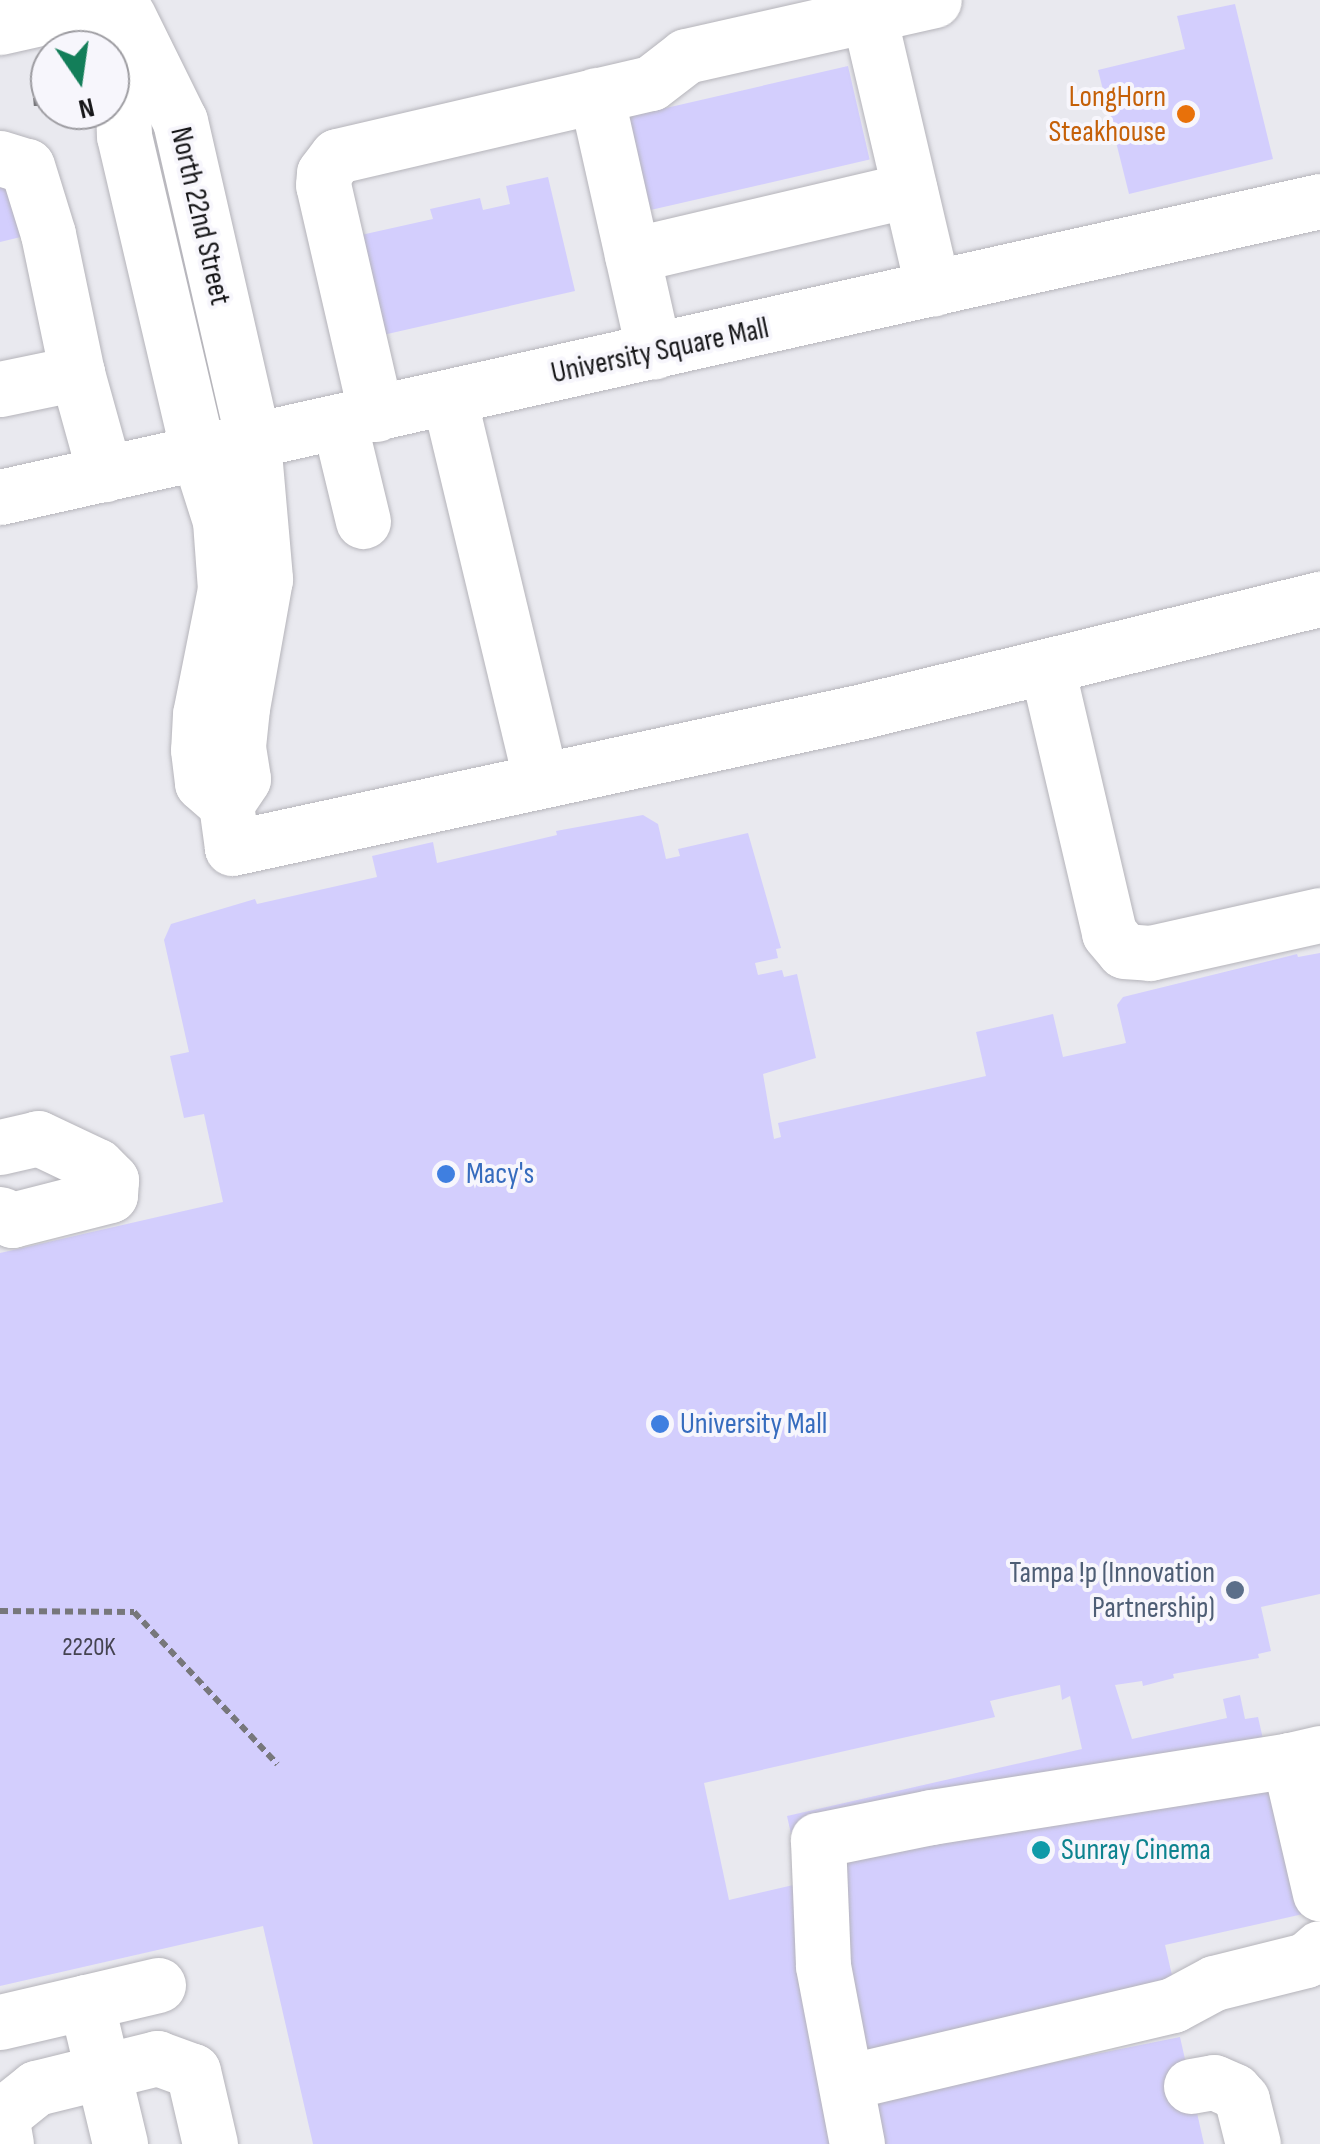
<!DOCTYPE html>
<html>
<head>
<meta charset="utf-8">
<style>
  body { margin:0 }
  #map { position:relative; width:1320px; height:2144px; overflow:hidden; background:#e9e9ef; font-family:"Sofia Sans Condensed",sans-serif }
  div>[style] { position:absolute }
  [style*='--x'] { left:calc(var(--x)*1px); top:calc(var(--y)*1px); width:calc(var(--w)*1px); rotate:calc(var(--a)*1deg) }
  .building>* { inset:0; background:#d3cefd; transform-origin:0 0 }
  .path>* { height:6px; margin-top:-3px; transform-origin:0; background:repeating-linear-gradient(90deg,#77777b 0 8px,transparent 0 13px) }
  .roads { filter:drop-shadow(0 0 2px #b5b4ba) drop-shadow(0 0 2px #b5b4ba) }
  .minor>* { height:55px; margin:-27.5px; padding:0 27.5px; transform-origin:27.5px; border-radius:27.5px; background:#fff }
  .major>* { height:55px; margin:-27.5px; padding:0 27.5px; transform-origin:27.5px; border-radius:27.5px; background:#fff }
  .dots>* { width:28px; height:28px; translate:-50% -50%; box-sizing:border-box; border:5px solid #f7f6fc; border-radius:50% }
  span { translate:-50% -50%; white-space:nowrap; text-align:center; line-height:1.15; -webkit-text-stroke:8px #f7f6fc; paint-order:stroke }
  .number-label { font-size:25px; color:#454451 }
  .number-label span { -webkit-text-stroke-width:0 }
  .food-label { font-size:30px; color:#c56008 }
  .right { translate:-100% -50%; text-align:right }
  .street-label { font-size:30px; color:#161618 }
  .shop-label { font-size:30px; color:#366cbe }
  .left { translate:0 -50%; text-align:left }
  .service-label { font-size:30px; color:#4e5e75 }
  .culture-label { font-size:30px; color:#0d838f }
  .north { position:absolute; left:30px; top:30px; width:100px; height:100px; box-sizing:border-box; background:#f7f6fc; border:2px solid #9d9ca1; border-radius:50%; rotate:167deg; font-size:28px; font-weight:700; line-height:40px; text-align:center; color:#161618 }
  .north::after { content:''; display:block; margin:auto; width:35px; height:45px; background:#137e59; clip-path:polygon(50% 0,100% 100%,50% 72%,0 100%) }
</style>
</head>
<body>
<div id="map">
  <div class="building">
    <i style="clip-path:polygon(1235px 4px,1273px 159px,1129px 194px,1098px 70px,1185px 49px,1177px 16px)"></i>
    <i style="left:848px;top:66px;width:96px;height:227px;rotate:77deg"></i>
    <i style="clip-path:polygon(548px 177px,575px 291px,383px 335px,361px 235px,433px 219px,430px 209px,480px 198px,483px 210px,510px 204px,506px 186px)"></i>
    <i style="clip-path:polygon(13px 182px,25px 236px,0 242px,0 185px)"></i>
    <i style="clip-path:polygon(evenodd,643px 815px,658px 824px,666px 859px,680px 856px,678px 849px,748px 833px,781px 948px,776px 949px,778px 958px,755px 963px,758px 975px,782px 970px,784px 977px,797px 974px,816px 1058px,763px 1074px,774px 1139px,781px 1137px,778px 1123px,986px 1076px,976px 1032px,1053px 1014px,1063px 1057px,1126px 1043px,1117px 1005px,1123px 997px,1297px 954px,1298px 957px,1320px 953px,1320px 1594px,1261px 1607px,1271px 1651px,1258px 1654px,1259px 1658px,1173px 1674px,1174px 1678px,1143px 1686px,1142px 1681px,1115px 1685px,1132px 1739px,1227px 1718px,1223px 1699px,1240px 1695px,1245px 1719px,1258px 1717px,1303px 1914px,1165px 1945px,1175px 1988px,853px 2103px,1180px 2037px,1204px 2144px,313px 2144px,263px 1926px,0 1986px,0 1253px,223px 1202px,204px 1114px,184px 1118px,170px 1056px,189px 1052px,164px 940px,171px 924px,255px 899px,257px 904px,377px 877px,372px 856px,433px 842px,437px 863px,557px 835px,556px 831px,643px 815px,1060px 1685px,1062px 1700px,1070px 1696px,1082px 1749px,787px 1816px,802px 1883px,729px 1900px,704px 1783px,995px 1717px,990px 1701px,1060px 1685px)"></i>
  </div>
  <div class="path">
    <i style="--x:35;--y:85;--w:24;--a:85"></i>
    <i style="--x:0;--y:1611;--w:134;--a:0.4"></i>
    <i style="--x:134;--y:1612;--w:209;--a:46.7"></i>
  </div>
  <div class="roads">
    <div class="minor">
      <i style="--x:119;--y:0;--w:136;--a:87.9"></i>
      <i style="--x:124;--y:136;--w:325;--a:76.8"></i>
      <i style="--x:198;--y:452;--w:72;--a:72.3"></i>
      <i style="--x:220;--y:521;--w:68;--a:85.8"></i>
      <i style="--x:225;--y:589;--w:127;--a:101.3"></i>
      <i style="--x:200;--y:714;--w:36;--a:93"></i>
      <i style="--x:198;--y:750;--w:33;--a:83"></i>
      <i style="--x:202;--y:783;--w:32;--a:41"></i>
      <i style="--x:226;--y:804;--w:44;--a:82.2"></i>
      <i style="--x:232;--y:848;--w:646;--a:-12.25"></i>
      <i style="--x:863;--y:711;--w:471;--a:-13.8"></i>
      <i style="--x:128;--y:16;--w:117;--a:63.7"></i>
      <i style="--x:180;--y:121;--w:328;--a:77.1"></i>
      <i style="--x:253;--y:441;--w:139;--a:85"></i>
      <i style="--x:265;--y:579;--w:131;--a:100.1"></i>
      <i style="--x:242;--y:708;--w:39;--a:96"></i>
      <i style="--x:238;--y:747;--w:32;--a:81"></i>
      <i style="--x:243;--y:779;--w:30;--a:124"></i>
      <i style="--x:869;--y:16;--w:280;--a:76.8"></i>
      <i style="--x:596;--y:95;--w:263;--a:77.3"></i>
      <i style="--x:0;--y:158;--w:28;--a:17"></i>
      <i style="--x:27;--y:166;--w:71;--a:72.8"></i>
      <i style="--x:48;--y:234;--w:142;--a:78.2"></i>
      <i style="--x:77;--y:373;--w:105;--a:74.5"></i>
      <i style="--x:632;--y:255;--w:285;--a:-13.2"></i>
      <i style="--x:0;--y:389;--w:79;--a:-11.7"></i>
      <i style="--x:449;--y:398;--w:391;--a:76.5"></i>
      <i style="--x:376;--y:414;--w:235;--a:-103"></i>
      <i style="--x:323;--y:185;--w:12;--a:-85"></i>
      <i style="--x:324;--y:173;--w:21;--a:-53"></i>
      <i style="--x:337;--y:156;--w:322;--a:-13.1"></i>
      <i style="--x:651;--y:83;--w:44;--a:-37.6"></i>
      <i style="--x:686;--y:56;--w:254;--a:-12.7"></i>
      <i style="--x:339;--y:422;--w:102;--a:76.4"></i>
      <i style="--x:0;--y:497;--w:1353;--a:-12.64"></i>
      <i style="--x:1047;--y:668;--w:272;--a:76.8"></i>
      <i style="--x:1109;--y:933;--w:23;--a:50"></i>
      <i style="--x:1124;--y:951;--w:26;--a:4"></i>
      <i style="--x:1150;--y:953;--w:174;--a:-12.6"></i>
      <i style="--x:0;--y:1147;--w:39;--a:-13"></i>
      <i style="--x:38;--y:1138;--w:65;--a:25.4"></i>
      <i style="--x:97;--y:1166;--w:20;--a:45"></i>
      <i style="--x:111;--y:1180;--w:15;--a:94"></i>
      <i style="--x:110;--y:1195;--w:101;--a:165.7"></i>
      <i style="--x:12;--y:1220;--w:13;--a:-153"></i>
      <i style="--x:1320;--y:1753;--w:32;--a:167"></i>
      <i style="--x:1289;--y:1760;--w:137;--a:76.9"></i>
      <i style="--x:86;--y:2002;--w:74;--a:-13.3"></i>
      <i style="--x:0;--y:2022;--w:88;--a:-13.1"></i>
      <i style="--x:86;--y:2002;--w:146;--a:76.5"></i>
      <i style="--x:847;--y:2082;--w:335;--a:-13.3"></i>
      <i style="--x:1173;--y:2005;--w:47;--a:-28.2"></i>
      <i style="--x:1214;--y:1983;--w:95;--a:-14"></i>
      <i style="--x:1306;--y:1960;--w:18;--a:-41"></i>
      <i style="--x:1191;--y:2086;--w:23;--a:-10"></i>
      <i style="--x:1214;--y:2082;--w:22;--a:24"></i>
      <i style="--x:1234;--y:2091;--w:12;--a:48"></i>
      <i style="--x:1242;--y:2100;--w:45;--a:76"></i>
      <i style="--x:6;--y:2144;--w:28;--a:-100"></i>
      <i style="--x:1;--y:2116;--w:45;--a:-38.7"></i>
      <i style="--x:36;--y:2088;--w:125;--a:-13.9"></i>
      <i style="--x:157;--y:2058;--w:38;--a:20"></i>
      <i style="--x:193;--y:2071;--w:75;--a:76.9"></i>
      <i style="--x:857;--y:2144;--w:182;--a:-100.8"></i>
      <i style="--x:823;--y:1965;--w:125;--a:-92.3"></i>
      <i style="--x:818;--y:1840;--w:115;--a:-11.5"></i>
      <i style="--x:931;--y:1817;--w:363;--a:-9"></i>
    </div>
    <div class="major">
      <i style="--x:0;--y:27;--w:123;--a:-12.7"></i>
    </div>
  </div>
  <div class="dots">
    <i style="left:1186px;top:114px;background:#e8710a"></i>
    <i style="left:446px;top:1174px;background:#3f7fe0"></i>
    <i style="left:660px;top:1424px;background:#3f7fe0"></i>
    <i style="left:1235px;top:1590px;background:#5c6f8a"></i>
    <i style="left:1041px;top:1850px;background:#0f9aa8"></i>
  </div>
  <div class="number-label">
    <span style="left:89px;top:1648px">2220K</span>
  </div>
  <div class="food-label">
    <span class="right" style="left:1166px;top:114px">LongHorn<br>Steakhouse</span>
  </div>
  <div class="street-label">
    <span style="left:200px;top:216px;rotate:77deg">North 22nd Street</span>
    <span style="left:660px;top:351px;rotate:-12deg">University Square Mall</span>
  </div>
  <div class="shop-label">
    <span class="left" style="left:466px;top:1174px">Macy's</span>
    <span class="left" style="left:680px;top:1424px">University Mall</span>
  </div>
  <div class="service-label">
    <span class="right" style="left:1215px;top:1590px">Tampa !p (Innovation<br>Partnership)</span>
  </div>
  <div class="culture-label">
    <span class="left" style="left:1061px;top:1850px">Sunray Cinema</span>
  </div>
  <div class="north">N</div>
</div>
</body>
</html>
